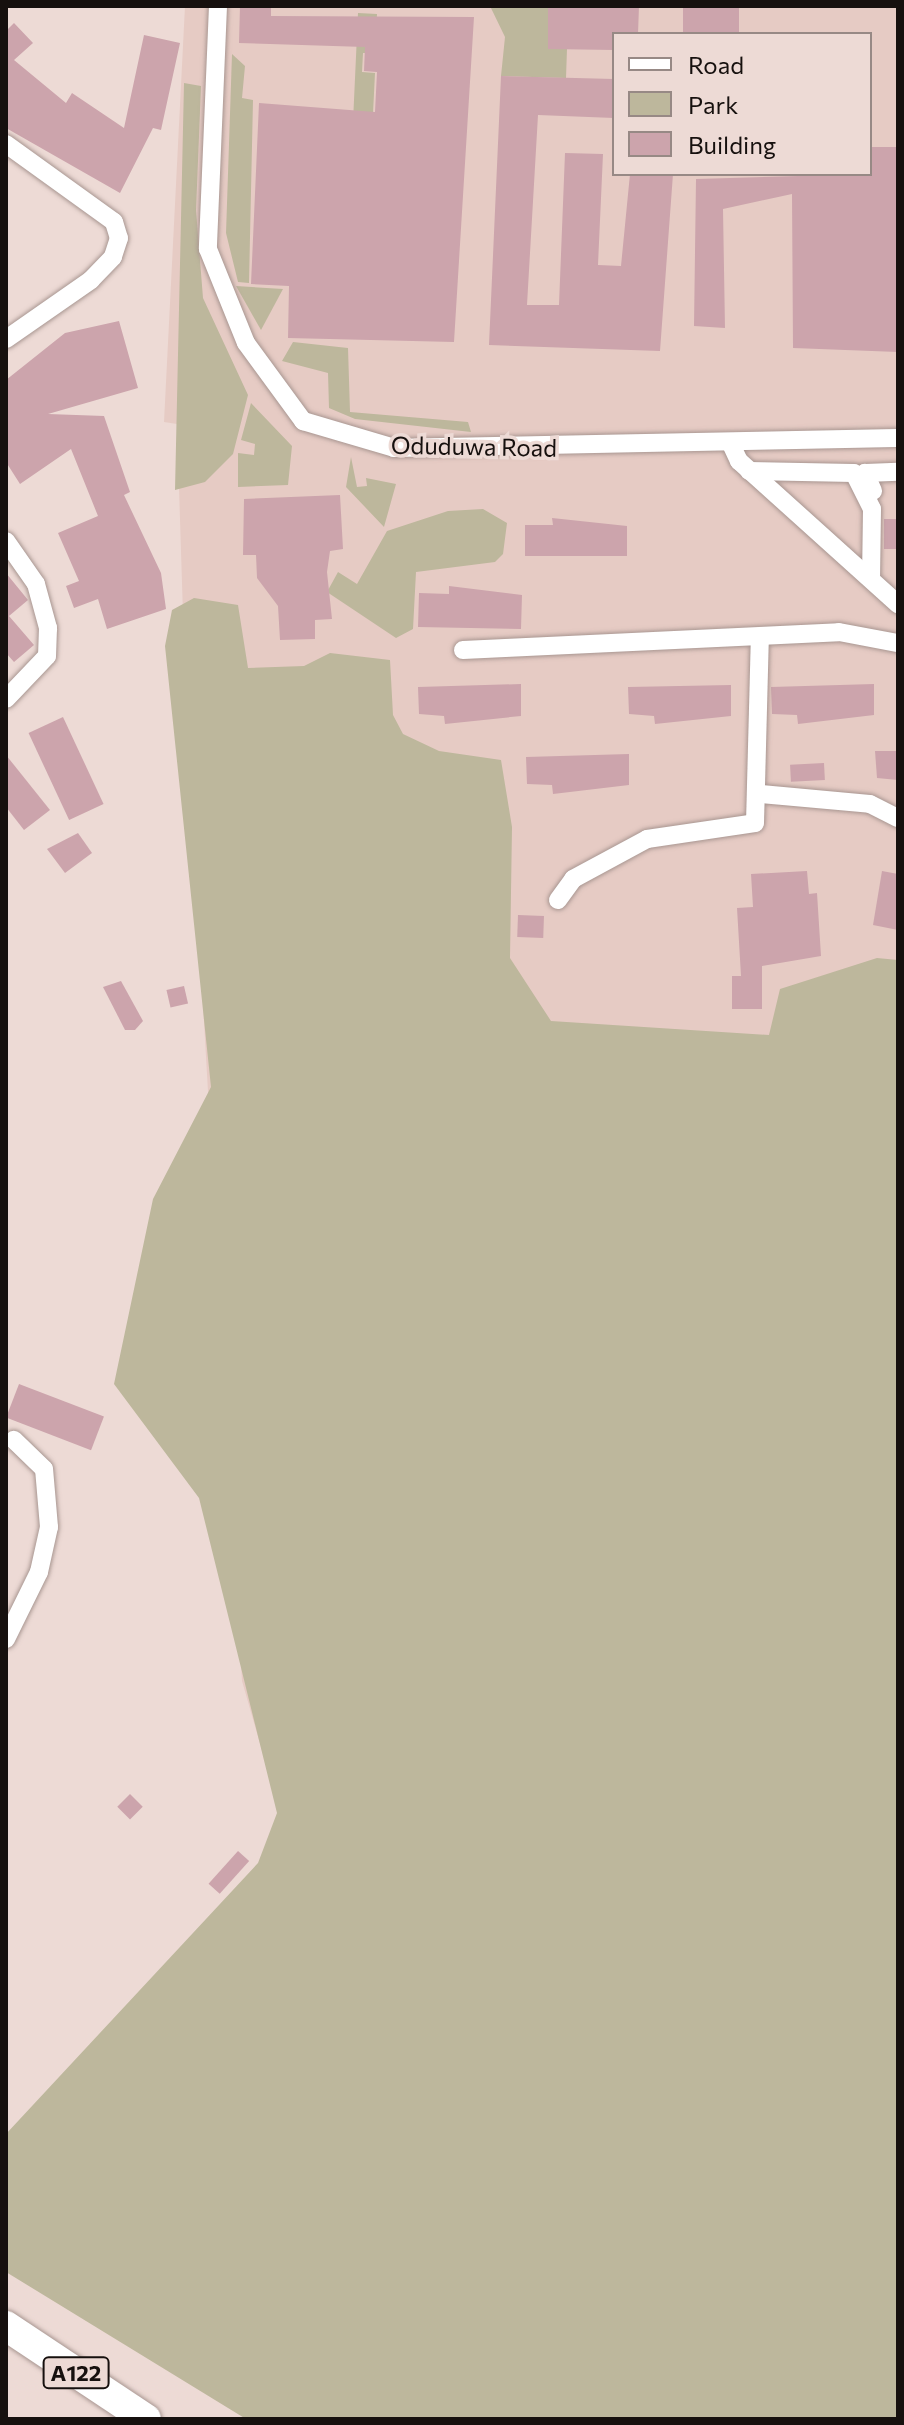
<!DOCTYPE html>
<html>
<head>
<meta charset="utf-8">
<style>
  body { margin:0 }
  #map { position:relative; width:904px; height:2425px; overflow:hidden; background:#eddad5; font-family:Commissioner,sans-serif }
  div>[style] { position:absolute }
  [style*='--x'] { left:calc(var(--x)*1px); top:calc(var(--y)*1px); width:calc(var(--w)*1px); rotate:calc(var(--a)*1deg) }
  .built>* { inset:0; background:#e6cbc4 }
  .green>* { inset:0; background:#bdb79c }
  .building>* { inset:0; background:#cca4ac; transform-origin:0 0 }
  .roads { filter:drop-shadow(0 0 2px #a89691) drop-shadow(0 0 2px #a89691) }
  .minor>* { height:18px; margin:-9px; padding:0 9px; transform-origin:9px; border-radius:9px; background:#fff }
  .trunk>* { height:30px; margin:-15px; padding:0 15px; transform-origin:15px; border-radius:15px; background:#fff }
  span { translate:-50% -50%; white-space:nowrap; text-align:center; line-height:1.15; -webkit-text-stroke:7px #eddad5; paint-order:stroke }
  .shield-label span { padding:2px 6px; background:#eddad5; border:2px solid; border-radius:6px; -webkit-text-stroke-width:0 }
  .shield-label { font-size:22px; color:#16100e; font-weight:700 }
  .street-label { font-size:24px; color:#16100e }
  .frame { position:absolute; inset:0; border:8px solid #16100e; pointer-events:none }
  .legend { position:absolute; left:612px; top:32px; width:260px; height:144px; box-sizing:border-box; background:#eddad5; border:2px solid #978985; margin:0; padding:10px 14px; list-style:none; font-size:24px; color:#16100e }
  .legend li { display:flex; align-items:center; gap:16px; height:40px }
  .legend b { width:40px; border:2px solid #978985 }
</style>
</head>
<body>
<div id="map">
  <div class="built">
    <i style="clip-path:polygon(evenodd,185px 6px,898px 6px,898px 2419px,279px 1810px,242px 1681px,186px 710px,177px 424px,164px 422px,185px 6px,614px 34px,870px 34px,870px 174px,614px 174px,614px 34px)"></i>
  </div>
  <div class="green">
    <i style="clip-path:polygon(490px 6px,548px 6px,548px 48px,567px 49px,566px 78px,501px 76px,505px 37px)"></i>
    <i style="clip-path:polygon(358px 13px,377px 14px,375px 53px,363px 53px,362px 72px,375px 73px,365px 275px,346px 274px)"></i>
    <i style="clip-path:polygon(232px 54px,245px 66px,242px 98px,253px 100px,249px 283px,238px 282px,226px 233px)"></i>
    <i style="clip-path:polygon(184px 83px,201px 86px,196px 210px,203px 298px,248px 395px,233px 454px,205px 482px,175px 490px)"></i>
    <i style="clip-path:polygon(236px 286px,283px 289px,261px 330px)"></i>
    <i style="clip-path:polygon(293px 342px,348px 348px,350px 412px,468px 422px,471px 432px,355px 419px,329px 408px,328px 373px,282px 361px)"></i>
    <i style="clip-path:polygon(251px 403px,292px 446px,288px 485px,238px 487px,238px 453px,254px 455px,255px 444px,241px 440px)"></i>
    <i style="clip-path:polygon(351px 457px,357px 487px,367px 486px,366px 478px,396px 484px,384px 527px,346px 487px)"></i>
    <i style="clip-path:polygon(483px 509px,507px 523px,503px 554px,495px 562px,416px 572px,413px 629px,396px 638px,327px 592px,338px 572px,357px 584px,387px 531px,448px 511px)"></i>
    <i style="clip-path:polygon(194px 598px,238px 605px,248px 668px,304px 666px,330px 653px,390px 660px,393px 715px,403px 734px,439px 751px,501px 760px,512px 827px,510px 958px,551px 1021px,769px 1035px,780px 989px,877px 958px,898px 960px,898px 2419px,246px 2419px,6px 2272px,6px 2134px,258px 1863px,277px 1813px,199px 1498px,114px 1384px,153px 1199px,211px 1087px,165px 646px,172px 610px)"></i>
  </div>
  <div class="building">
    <i style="clip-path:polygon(240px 6px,271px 6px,271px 16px,474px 17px,454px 342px,288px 338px,289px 286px,251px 284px,259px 103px,375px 112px,377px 72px,364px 71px,365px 47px,239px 43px)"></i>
    <i style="clip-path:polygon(548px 6px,639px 6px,638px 34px,614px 34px,614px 50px,548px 49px)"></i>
    <i style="left:683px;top:6px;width:56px;height:28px"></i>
    <i style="clip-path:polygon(14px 23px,33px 43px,14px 60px,66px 103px,72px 93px,124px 128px,144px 35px,180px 43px,161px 130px,153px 128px,120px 193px,6px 128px,6px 31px)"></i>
    <i style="clip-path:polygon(501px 76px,614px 79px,614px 118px,538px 115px,527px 305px,559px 305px,565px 153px,603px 154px,598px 265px,621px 266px,630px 174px,673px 174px,660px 351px,489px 345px)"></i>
    <i style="clip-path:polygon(870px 147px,898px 147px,898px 352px,793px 348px,792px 194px,723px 209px,725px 328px,694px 326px,696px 179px,870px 174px)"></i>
    <i style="clip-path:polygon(119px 321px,138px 388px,48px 414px,104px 416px,130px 492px,124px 495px,161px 573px,166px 609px,107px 629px,98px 599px,74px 608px,66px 586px,79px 581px,58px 533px,98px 516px,71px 449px,20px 484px,6px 462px,6px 380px,65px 333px)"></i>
    <i style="clip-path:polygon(340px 495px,343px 549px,330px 551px,327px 572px,332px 619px,315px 620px,315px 639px,280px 640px,278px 606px,257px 578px,256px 555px,243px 555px,244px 499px)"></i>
    <i style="clip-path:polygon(552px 518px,627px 526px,627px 556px,525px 556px,525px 525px,553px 525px)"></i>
    <i style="left:884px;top:519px;width:14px;height:30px"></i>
    <i style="clip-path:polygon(6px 573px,28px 600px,9px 616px,34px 645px,14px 662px,6px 653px)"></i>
    <i style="clip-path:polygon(449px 586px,522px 595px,521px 629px,418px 627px,419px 593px,449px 594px)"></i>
    <i style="clip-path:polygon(521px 684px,521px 716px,445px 724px,444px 716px,419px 714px,418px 687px)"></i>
    <i style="clip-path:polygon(874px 684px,874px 715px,798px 724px,797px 715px,772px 714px,771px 687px)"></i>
    <i style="clip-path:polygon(731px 685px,731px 716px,655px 724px,654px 716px,629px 714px,628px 687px)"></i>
    <i style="left:63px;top:717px;width:96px;height:38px;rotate:65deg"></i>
    <i style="clip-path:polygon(875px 751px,898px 751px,898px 780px,877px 778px)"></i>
    <i style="clip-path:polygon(629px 754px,629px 785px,553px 794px,552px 785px,527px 784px,526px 757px)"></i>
    <i style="clip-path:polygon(6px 755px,50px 810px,24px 830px,6px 807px)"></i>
    <i style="left:824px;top:763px;width:17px;height:34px;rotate:87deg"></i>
    <i style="clip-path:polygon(78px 833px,92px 853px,65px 873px,47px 849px)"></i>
    <i style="clip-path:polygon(807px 871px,809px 894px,817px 893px,821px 956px,762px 966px,762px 1009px,732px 1009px,732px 976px,741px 976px,737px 908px,753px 907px,751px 874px)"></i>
    <i style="clip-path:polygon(882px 871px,898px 874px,898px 930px,873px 925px)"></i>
    <i style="left:518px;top:915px;width:26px;height:22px;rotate:2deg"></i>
    <i style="clip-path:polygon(121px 981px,143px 1021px,135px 1030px,125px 1030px,103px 987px)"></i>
    <i style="left:184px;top:986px;width:18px;height:18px;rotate:77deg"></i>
    <i style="left:19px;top:1384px;width:91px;height:36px;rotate:21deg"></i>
    <i style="left:130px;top:1794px;width:18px;height:18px;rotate:45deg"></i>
    <i style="left:238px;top:1851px;width:15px;height:44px;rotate:42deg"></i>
  </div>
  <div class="roads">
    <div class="minor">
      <i style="--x:218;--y:6;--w:243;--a:92.4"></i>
      <i style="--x:208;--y:249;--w:101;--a:68"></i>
      <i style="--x:246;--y:343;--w:97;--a:53.8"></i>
      <i style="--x:303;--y:421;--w:95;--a:16.5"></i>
      <i style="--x:394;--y:448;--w:504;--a:-1.14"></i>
      <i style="--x:6;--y:144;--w:133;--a:35.8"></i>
      <i style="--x:114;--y:222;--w:17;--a:73"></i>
      <i style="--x:119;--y:238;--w:20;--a:108"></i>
      <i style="--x:113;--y:257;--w:32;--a:134"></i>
      <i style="--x:91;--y:280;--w:103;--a:145.2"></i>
      <i style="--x:731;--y:444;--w:19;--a:65"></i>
      <i style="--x:739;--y:461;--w:214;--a:42"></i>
      <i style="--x:749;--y:471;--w:105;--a:1.1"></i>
      <i style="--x:854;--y:473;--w:40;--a:63.4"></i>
      <i style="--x:872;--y:509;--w:69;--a:90.8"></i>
      <i style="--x:873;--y:491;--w:20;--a:-114"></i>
      <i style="--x:865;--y:473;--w:33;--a:-2"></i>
      <i style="--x:6;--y:541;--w:52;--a:55.1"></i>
      <i style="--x:36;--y:584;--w:46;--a:74.7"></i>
      <i style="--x:48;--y:628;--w:28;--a:92"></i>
      <i style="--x:47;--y:656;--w:59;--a:133.6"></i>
      <i style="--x:463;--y:650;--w:376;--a:-2.7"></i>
      <i style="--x:839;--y:632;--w:60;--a:10.6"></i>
      <i style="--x:761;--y:794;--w:109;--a:5.2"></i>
      <i style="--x:870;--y:804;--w:31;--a:27"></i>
      <i style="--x:558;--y:900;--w:26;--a:-54"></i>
      <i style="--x:573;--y:879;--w:84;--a:-28.4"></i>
      <i style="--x:647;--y:839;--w:109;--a:-8.4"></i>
      <i style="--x:755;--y:823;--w:186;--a:-88.5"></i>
      <i style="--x:6;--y:1639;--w:75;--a:-63.8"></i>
      <i style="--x:39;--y:1572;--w:46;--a:-77.5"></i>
      <i style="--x:49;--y:1527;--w:58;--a:-94.9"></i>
      <i style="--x:44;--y:1469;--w:42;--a:-136"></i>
    </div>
    <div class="trunk">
      <i style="--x:6;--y:2326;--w:168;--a:33.6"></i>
    </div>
  </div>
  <div class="shield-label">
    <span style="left:76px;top:2373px">A122</span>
  </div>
  <div class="street-label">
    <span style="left:474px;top:446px;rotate:1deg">Oduduwa Road</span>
  </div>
  <div class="frame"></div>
  <ul class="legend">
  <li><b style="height:10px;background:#fff"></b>Road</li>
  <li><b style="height:22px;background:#bdb79c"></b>Park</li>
  <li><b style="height:22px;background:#cca4ac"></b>Building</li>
  </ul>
</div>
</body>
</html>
